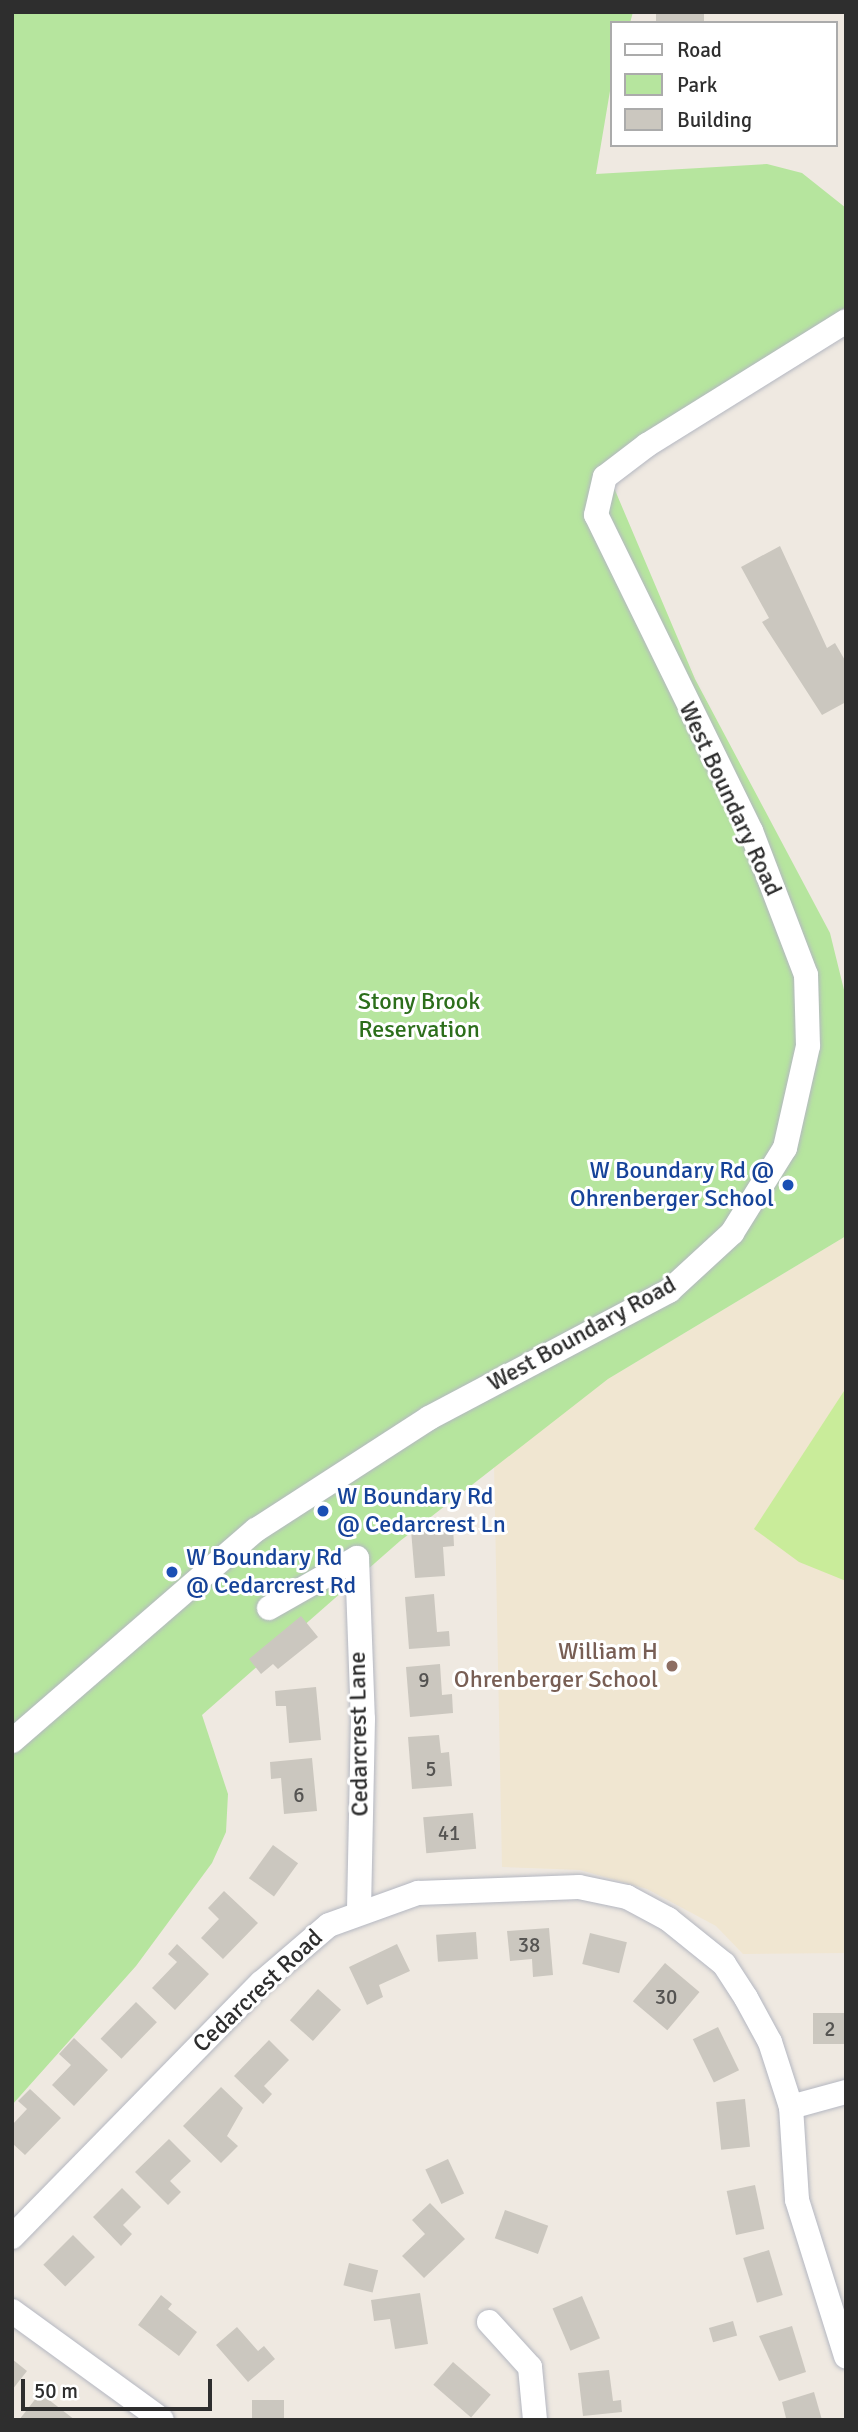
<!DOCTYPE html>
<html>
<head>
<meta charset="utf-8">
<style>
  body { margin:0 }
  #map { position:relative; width:858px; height:2432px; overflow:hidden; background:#efe9e1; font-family:Signika,sans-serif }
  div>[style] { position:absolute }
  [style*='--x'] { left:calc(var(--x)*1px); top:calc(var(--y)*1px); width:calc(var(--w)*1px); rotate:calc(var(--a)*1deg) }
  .education>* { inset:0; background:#f0e6d1 }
  .green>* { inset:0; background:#b6e59e }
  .pitch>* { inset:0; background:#c9ec9a }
  .building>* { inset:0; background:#cbc7bf; transform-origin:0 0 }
  .roads { filter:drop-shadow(0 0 2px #b4b7c1) drop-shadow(0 0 2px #b4b7c1) }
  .street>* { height:24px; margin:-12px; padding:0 12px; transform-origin:12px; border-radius:12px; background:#fff }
  .dots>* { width:19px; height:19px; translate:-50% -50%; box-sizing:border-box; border:4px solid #fff; border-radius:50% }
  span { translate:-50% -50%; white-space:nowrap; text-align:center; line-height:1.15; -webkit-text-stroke:6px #fff; paint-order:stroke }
  .number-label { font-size:21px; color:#555452 }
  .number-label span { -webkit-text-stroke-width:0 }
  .street-label { font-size:24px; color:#2e2e2e }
  .park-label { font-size:24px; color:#2c6e1b }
  .transit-label { font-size:24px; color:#164399 }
  .right { translate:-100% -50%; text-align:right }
  .left { translate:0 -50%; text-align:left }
  .education-label { font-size:24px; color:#785e54 }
  .frame { position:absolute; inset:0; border:14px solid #2e2e2e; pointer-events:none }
  .legend { position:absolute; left:610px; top:21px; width:228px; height:126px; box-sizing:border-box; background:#fff; border:2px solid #ababab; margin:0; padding:9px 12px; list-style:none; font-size:21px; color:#2e2e2e }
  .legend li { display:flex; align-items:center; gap:14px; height:35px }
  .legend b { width:35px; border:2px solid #ababab }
  .scale { position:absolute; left:21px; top:2379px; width:191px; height:32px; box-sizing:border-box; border:4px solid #2e2e2e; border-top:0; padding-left:9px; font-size:21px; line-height:24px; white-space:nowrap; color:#2e2e2e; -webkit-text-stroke:5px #fff; paint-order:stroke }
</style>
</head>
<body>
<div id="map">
  <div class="education">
    <i style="clip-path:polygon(846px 1236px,846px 1953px,743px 1954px,716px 1926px,647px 1889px,580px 1870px,502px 1867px,494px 1465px,608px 1379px)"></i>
  </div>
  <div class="green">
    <i style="clip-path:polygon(12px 12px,633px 12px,630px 23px,611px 23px,611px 85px,596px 174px,767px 164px,802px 173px,846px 208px,846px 305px,836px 319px,609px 476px,695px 679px,830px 933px,846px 998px,846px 1236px,608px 1379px,400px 1541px,202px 1715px,228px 1794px,226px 1832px,212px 1863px,136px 1966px,12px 2105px)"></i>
  </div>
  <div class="pitch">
    <i style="clip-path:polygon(846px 1388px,846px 1581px,799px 1562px,754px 1529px)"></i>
  </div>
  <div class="building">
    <i style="left:656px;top:12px;width:48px;height:11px"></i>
    <i style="clip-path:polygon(780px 546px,827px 648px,835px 643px,846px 662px,846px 702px,822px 715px,762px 622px,769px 618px,741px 567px)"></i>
    <i style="clip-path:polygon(453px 1526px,454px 1546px,443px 1547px,445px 1576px,415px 1578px,411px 1530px)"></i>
    <i style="clip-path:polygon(434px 1594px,437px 1632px,449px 1631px,450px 1646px,409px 1649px,405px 1597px)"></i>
    <i style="clip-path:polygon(301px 1616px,318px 1637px,278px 1669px,273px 1664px,261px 1674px,249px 1659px)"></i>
    <i style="clip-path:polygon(440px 1664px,442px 1695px,452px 1694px,453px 1713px,410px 1717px,406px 1667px)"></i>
    <i style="clip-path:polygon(316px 1687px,321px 1740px,289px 1743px,286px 1706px,276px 1706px,275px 1691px)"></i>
    <i style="clip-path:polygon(439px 1735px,441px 1753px,449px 1752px,452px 1786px,412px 1789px,408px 1737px)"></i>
    <i style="clip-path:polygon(312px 1758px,317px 1811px,284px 1814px,281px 1778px,271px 1779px,270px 1762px)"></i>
    <i style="left:473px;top:1813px;width:36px;height:50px;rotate:85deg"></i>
    <i style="left:273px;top:1845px;width:31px;height:41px;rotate:36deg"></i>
    <i style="clip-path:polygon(224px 1891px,258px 1923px,223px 1959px,201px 1938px,219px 1919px,208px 1908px)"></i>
    <i style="clip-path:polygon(549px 1928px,553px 1975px,533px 1977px,532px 1959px,510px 1961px,507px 1931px)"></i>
    <i style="left:476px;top:1932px;width:27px;height:40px;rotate:86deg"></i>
    <i style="left:590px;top:1933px;width:38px;height:32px;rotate:14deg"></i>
    <i style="clip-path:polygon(177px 1944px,209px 1974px,175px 2010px,152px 1988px,177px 1962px,168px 1954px)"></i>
    <i style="clip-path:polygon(397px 1944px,410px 1971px,379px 1985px,383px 1997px,367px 2005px,349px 1967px)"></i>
    <i style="left:665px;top:1963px;width:45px;height:50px;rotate:40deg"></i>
    <i style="left:318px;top:1989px;width:31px;height:42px;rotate:42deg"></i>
    <i style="left:136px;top:2002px;width:29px;height:51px;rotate:44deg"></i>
    <i style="left:846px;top:2013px;width:31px;height:33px;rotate:90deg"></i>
    <i style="left:718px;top:2027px;width:48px;height:28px;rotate:64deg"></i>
    <i style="clip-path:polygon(74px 2038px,108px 2070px,74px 2106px,52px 2085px,71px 2065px,59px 2054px)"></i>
    <i style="clip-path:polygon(269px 2040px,289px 2060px,264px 2086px,272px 2094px,263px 2104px,234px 2076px)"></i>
    <i style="clip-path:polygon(221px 2087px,243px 2108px,227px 2136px,238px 2146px,221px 2163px,183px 2126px)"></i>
    <i style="clip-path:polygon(30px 2089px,61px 2118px,25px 2155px,12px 2143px,12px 2125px,27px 2109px,18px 2101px)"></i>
    <i style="left:745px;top:2099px;width:48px;height:29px;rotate:84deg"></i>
    <i style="clip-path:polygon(169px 2139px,191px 2161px,170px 2181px,181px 2192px,168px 2205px,135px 2172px)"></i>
    <i style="left:448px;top:2159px;width:38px;height:25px;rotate:65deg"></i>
    <i style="left:755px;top:2185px;width:45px;height:29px;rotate:78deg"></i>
    <i style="clip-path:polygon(122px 2188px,141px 2207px,123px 2225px,132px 2234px,121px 2246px,93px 2217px)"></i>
    <i style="clip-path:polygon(430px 2203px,465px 2239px,424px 2278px,402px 2256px,425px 2234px,412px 2220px)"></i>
    <i style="left:505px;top:2210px;width:46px;height:30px;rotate:20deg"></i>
    <i style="left:73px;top:2235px;width:31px;height:42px;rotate:45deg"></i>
    <i style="left:769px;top:2250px;width:47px;height:27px;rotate:73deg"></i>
    <i style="left:349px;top:2263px;width:30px;height:23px;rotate:14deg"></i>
    <i style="clip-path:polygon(420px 2293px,428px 2344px,395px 2349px,390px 2319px,374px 2321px,371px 2300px)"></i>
    <i style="clip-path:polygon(161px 2295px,172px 2304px,168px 2309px,197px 2332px,179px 2356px,138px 2325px)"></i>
    <i style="left:582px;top:2296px;width:46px;height:32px;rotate:67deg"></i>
    <i style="left:733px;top:2321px;width:15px;height:25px;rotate:74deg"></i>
    <i style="clip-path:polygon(792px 2326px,806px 2372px,779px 2381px,759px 2336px)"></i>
    <i style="clip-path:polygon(237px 2327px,258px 2351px,264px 2346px,275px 2359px,248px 2382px,216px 2345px)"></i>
    <i style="clip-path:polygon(12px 2359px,27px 2371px,12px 2390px)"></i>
    <i style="left:453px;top:2362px;width:50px;height:30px;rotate:41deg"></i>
    <i style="clip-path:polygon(609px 2370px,613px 2401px,621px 2400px,622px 2412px,583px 2416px,578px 2373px)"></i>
    <i style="clip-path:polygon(814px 2392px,822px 2420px,786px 2418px,782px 2402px)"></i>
    <i style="clip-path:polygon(40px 2393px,75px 2420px,19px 2420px)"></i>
    <i style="left:252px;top:2400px;width:32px;height:20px"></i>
  </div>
  <div class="roads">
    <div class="street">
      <i style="--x:357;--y:1558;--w:161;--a:87.9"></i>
      <i style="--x:363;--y:1719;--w:190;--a:91.2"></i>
      <i style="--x:269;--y:1608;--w:101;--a:-29.6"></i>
      <i style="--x:12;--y:1741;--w:323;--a:-40.9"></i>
      <i style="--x:256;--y:1530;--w:206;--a:-32.9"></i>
      <i style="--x:429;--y:1418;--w:272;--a:-27.9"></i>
      <i style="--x:669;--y:1291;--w:86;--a:-42.6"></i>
      <i style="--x:732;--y:1233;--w:100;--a:-58.1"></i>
      <i style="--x:785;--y:1148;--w:105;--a:-77.3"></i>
      <i style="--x:808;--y:1046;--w:71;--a:-91.6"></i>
      <i style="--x:806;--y:975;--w:154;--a:-110.9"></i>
      <i style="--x:751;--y:831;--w:352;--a:-116.1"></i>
      <i style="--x:596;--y:515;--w:39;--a:-77"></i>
      <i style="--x:605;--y:477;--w:53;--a:-37.3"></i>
      <i style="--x:647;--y:445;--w:234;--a:-31.9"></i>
      <i style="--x:791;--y:2107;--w:57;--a:-15.3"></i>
      <i style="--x:12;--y:2237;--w:356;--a:-45.6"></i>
      <i style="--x:261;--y:1983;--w:89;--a:-40.5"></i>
      <i style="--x:329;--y:1925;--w:95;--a:-19.8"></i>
      <i style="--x:418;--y:1893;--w:161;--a:-2.1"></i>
      <i style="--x:579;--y:1887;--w:49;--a:11.8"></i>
      <i style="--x:627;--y:1897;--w:47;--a:28.2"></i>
      <i style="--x:668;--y:1919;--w:72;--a:38.8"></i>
      <i style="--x:724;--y:1964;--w:40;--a:57.1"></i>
      <i style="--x:746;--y:1998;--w:50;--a:61.4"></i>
      <i style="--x:770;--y:2042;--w:68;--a:72.1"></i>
      <i style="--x:791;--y:2107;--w:93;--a:86.3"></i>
      <i style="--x:797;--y:2200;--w:164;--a:72.6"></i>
      <i style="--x:12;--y:2311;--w:185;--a:36"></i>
      <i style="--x:489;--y:2322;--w:61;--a:47.7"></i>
      <i style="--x:530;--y:2367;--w:53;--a:84.6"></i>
    </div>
  </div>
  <div class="dots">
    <i style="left:788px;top:1185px;background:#1a4fb4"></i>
    <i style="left:323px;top:1511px;background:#1a4fb4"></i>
    <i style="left:172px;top:1572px;background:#1a4fb4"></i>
    <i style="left:672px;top:1666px;background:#8d6e63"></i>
  </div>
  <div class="number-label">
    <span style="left:424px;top:1680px">9</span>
    <span style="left:431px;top:1769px">5</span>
    <span style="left:299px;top:1795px">6</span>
    <span style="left:449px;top:1833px">41</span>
    <span style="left:529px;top:1945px">38</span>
    <span style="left:666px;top:1997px">30</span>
    <span style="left:830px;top:2029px">2</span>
  </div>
  <div class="street-label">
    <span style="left:730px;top:799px;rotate:65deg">West Boundary Road</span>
    <span style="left:582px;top:1334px;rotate:-29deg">West Boundary Road</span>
    <span style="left:359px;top:1734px;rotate:-91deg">Cedarcrest Lane</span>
    <span style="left:258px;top:1991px;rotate:-43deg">Cedarcrest Road</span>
  </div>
  <div class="park-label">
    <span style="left:419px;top:1016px">Stony Brook<br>Reservation</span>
  </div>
  <div class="transit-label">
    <span class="right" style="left:774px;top:1185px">W Boundary Rd @<br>Ohrenberger School</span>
    <span class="left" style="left:337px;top:1511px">W Boundary Rd<br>@ Cedarcrest Ln</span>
    <span class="left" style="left:186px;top:1572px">W Boundary Rd<br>@ Cedarcrest Rd</span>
  </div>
  <div class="education-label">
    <span class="right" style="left:658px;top:1666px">William H<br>Ohrenberger School</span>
  </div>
  <div class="frame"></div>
  <ul class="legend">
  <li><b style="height:9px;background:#fff"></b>Road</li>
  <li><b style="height:19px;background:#b6e59e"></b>Park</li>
  <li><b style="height:19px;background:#cbc7bf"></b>Building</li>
  </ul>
  <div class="scale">50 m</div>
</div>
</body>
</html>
